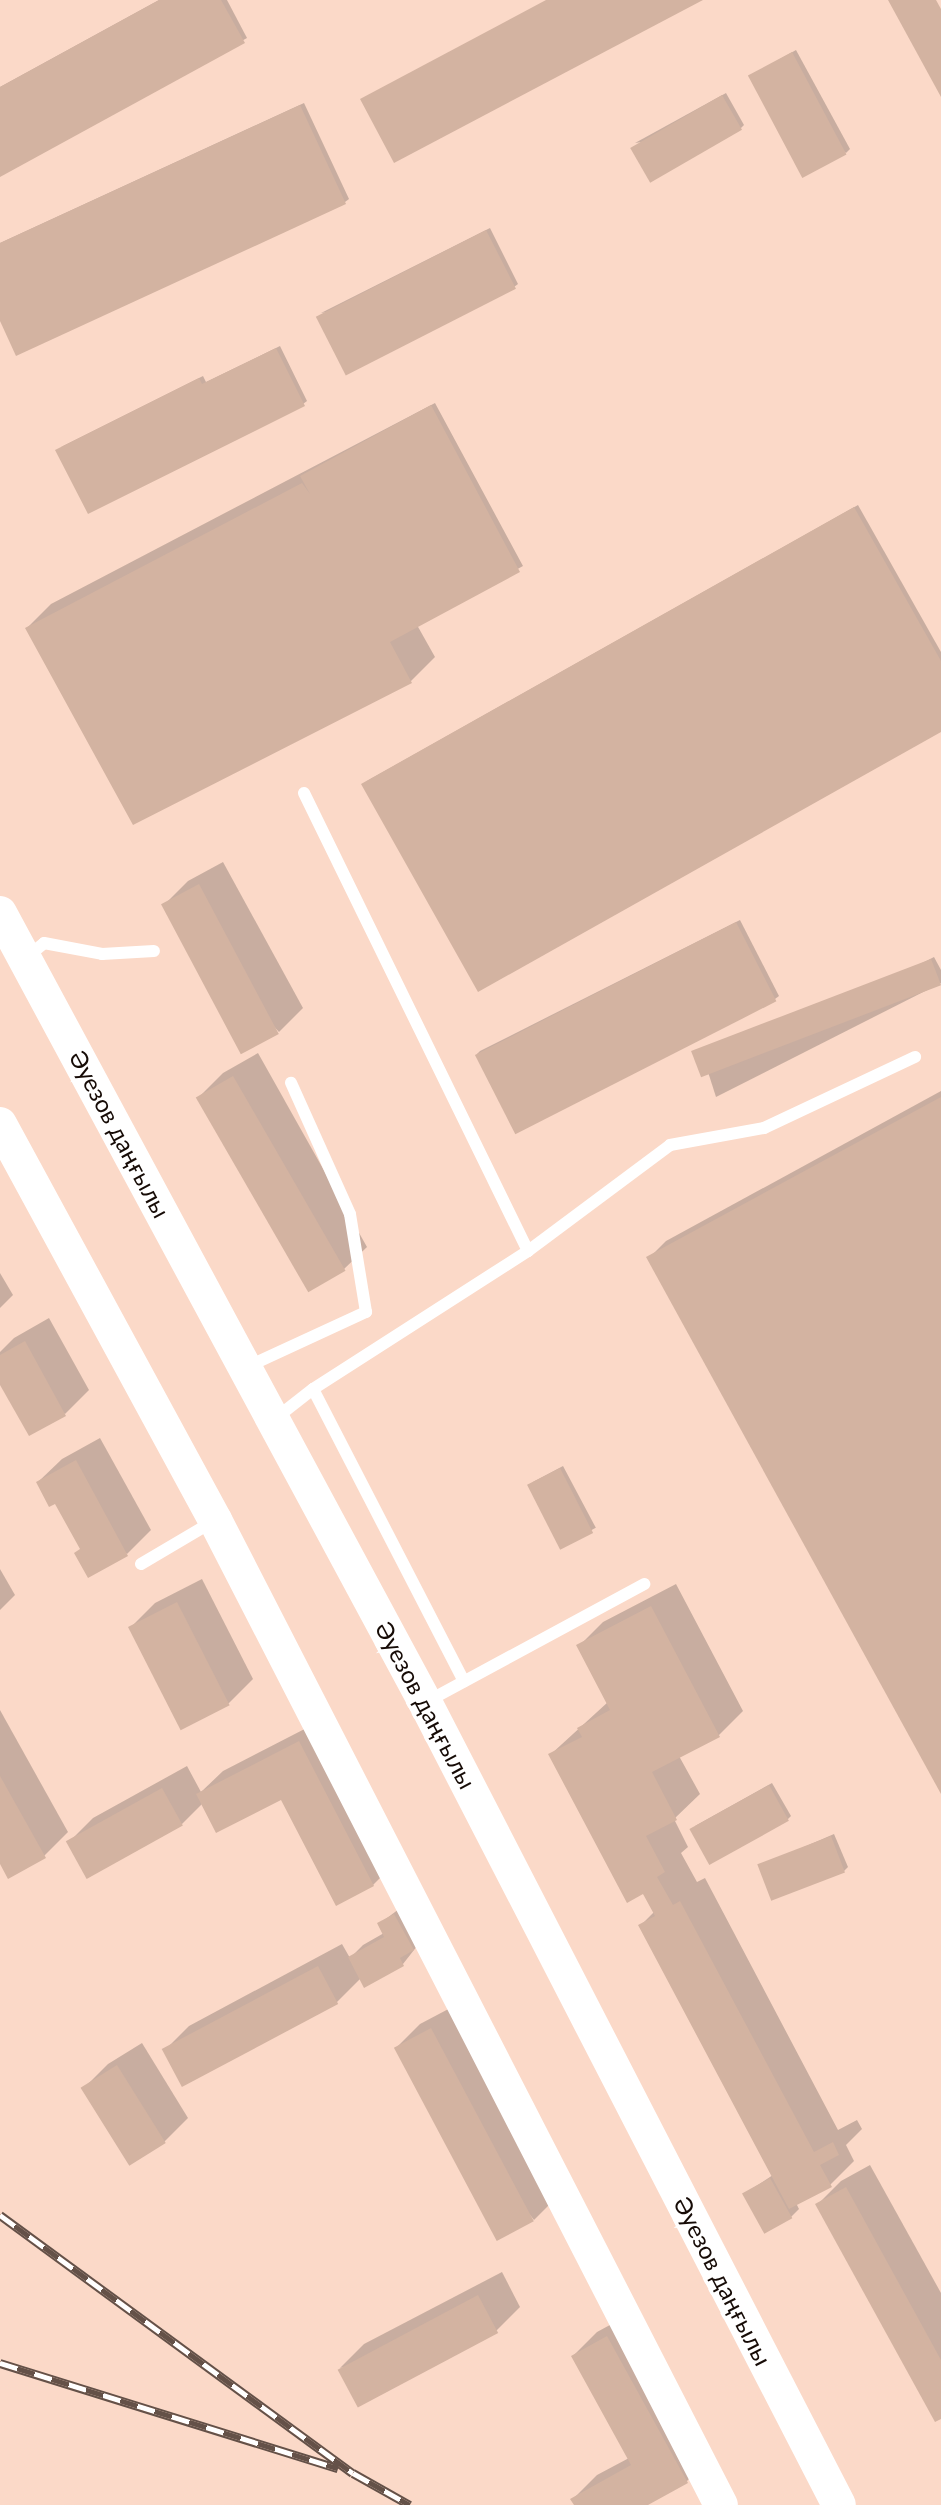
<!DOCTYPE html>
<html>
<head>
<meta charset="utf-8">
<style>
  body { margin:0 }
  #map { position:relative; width:941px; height:2505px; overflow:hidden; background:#fbd9c8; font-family:Lato,sans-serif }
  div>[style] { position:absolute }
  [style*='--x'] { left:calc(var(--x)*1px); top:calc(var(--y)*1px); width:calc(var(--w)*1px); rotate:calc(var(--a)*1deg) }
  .shadow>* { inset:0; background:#0003; transform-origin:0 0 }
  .building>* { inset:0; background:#d3b3a1; transform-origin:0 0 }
  .lane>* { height:12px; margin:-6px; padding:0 6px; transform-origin:6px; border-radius:6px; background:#fff }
  .secondary>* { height:34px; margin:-17px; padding:0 17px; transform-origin:17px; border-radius:17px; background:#fff }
  .rail>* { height:9px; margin-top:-4.5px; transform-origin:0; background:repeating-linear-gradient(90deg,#fff 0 18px,#645148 0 36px); box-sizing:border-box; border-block:2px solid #645148 }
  span { translate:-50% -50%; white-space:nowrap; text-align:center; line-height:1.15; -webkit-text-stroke:7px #fff; paint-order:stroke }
  .street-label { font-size:24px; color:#160b06 }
</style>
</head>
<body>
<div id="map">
  <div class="shadow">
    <i style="clip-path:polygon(159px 0,227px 0,247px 38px,0 175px,0 87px)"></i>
    <i style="clip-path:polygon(796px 50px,850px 149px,846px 153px,750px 76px)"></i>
    <i style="clip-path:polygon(726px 93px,744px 125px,741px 128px,635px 143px)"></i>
    <i style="clip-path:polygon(304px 103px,349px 199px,345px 202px,17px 353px,0 316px,0 243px)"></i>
    <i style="clip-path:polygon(490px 228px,518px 284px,514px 287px,321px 313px)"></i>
    <i style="clip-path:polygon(280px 346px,307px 401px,303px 404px,61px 447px,203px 376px,206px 382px)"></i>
    <i style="clip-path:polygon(435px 403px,523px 566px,417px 625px,435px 657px,411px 681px,27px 628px,51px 604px)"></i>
    <i style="clip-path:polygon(858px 505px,941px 652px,941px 729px,367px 781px)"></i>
    <i style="clip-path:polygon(223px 862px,303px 1008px,279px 1032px,164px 905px,188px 881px)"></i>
    <i style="clip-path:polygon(740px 920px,779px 996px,775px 999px,516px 1130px,477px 1054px,480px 1051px)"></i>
    <i style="clip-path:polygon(934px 957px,941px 970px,941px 983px,716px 1097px,708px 1072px)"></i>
    <i style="clip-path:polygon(258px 1053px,367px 1247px,343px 1270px,308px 1290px,199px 1097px,223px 1073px)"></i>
    <i style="clip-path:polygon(941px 1091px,941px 1790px,649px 1258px,666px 1241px)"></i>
    <i style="clip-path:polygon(0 1273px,13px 1295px,0 1308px)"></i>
    <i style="clip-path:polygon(49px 1318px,89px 1390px,65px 1414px,0 1380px,0 1352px,14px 1338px)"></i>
    <i style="clip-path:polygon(100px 1438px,151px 1530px,127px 1554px,56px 1501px,38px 1482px,62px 1459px)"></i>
    <i style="left:563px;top:1466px;width:70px;height:34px;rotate:62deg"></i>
    <i style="clip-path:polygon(0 1569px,15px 1595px,0 1610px)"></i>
    <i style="clip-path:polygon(202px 1579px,253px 1679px,229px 1703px,182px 1727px,131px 1627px,155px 1603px)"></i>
    <i style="clip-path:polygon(676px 1584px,743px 1711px,719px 1735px,679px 1756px,700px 1794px,674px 1819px,688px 1847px,681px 1853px,697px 1882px,705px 1878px,838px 2130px,857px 2120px,862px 2129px,846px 2145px,854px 2161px,830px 2185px,796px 2203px,799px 2209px,791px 2217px,744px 2194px,773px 2175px,641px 1925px,655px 1911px,550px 1755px,608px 1702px,579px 1646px,603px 1622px)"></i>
    <i style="clip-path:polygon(0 1710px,68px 1832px,44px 1856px,0 1860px)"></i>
    <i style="clip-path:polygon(324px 1719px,397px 1861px,373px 1885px,282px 1797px,203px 1803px,182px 1824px,69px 1842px,93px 1818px,187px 1766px,201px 1792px,223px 1771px)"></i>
    <i style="clip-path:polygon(772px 1783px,791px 1816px,788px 1819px,695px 1826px)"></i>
    <i style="clip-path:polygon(834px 1834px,848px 1867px,844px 1871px,760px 1866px)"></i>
    <i style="clip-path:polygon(407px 1903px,425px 1936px,403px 1964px,361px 1978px,337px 2002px,184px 2085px,165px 2050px,189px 2026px,342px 1944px,350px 1958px,363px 1945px,384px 1933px,379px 1924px)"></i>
    <i style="clip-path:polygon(456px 2005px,558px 2196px,534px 2220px,396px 2048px,420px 2024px)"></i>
    <i style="clip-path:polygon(142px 2043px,188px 2118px,164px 2142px,130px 2163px,84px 2088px,108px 2064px)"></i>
    <i style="clip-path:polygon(870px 2165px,941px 2293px,941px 2416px,817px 2205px,841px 2181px)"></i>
    <i style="clip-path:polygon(502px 2272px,520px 2307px,496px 2331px,340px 2368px,364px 2344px)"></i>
    <i style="clip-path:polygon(632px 2313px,711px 2457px,687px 2481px,643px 2505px,576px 2505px,573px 2499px,597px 2475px,629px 2458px,573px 2356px,597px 2332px)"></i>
  </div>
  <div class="building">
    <i style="clip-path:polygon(159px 0,221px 0,245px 43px,0 177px,0 87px)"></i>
    <i style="clip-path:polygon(546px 0,703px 0,394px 163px,360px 99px)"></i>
    <i style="clip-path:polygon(888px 0,936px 0,941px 9px,941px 97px)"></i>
    <i style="left:792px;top:52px;width:116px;height:50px;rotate:62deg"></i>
    <i style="left:722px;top:95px;width:40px;height:106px;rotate:60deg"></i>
    <i style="clip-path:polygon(300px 105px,346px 204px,16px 356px,0 321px,0 243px)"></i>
    <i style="left:486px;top:230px;width:66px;height:191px;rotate:63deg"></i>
    <i style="clip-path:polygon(276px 348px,305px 406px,88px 514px,55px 450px,199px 378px,202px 384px)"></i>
    <i style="clip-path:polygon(431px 405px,520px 572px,390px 642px,412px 683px,133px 825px,25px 628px,302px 483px,310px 494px,300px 476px)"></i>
    <i style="clip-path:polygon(854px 507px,941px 661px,941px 732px,478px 992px,361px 784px)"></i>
    <i style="left:199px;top:884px;width:170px;height:43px;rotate:62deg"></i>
    <i style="left:736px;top:922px;width:89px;height:293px;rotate:63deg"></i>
    <i style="left:931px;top:959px;width:28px;height:257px;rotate:69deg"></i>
    <i style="left:233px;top:1076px;width:225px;height:43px;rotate:60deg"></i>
    <i style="clip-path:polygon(941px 1097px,941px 1794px,646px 1257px)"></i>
    <i style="clip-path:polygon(25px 1341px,66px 1416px,29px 1436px,0 1385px,0 1355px)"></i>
    <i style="clip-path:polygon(76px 1460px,128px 1556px,88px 1578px,74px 1553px,80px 1549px,55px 1504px,49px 1507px,36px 1482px)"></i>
    <i style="left:560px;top:1468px;width:73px;height:37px;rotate:63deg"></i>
    <i style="left:177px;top:1602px;width:116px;height:55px;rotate:63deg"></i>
    <i style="clip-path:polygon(651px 1606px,720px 1737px,652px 1772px,677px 1820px,646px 1836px,665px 1872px,657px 1877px,673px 1905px,680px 1901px,814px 2152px,833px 2142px,839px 2155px,820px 2165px,832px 2187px,789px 2209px,638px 1925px,655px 1916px,643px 1894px,627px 1903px,548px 1754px,582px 1737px,577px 1728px,610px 1710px,576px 1645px)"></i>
    <i style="clip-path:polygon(299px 1741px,374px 1886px,336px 1906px,281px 1800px,216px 1833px,196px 1794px)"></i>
    <i style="clip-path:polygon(0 1776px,46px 1858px,8px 1879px,0 1864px)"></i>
    <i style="left:769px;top:1785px;width:41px;height:91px;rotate:61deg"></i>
    <i style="left:162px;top:1788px;width:43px;height:110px;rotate:61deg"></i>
    <i style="left:831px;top:1836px;width:39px;height:79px;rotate:69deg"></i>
    <i style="clip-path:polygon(394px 1914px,414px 1950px,400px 1958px,404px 1966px,364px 1988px,348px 1957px,384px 1937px,377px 1923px)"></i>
    <i style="left:318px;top:1966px;width:43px;height:177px;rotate:62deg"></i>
    <i style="left:431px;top:2028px;width:219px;height:42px;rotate:62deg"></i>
    <i style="left:117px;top:2065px;width:92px;height:43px;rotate:58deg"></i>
    <i style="left:770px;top:2178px;width:46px;height:32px;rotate:61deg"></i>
    <i style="clip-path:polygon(846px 2187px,941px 2360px,941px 2419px,935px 2422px,815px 2204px)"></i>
    <i style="left:478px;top:2295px;width:43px;height:159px;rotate:62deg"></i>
    <i style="clip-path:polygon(607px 2336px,688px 2483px,648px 2505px,574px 2505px,570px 2499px,631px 2465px,571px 2356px)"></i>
  </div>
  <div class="lane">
    <i style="--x:304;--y:793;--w:510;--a:63.94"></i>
    <i style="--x:528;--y:1251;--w:177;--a:-36.7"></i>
    <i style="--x:670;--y:1145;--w:96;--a:-10.3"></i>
    <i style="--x:764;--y:1128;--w:167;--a:-25.2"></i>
    <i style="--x:27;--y:957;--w:22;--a:-39"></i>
    <i style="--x:44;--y:943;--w:59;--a:10.7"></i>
    <i style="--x:102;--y:954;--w:52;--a:-3.3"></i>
    <i style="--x:249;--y:1366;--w:129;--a:-24.8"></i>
    <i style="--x:366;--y:1312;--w:99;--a:-99.3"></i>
    <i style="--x:350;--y:1214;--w:144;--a:-114.2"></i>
    <i style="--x:313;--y:1389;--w:329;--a:62.7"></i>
    <i style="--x:276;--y:1418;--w:47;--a:-38.1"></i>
    <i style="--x:313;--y:1389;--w:255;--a:-32.7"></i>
    <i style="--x:141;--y:1564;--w:82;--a:-30.6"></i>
    <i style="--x:428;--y:1701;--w:246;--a:-28.4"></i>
  </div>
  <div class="secondary">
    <i style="--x:0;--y:913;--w:896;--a:61.69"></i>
    <i style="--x:425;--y:1702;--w:903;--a:62.73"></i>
    <i style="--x:0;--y:1124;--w:451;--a:61.5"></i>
    <i style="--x:215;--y:1520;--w:1107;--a:62.81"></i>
  </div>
  <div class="rail">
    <i style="--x:0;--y:2215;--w:437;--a:36.2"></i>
    <i style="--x:353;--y:2473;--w:65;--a:29.3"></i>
    <i style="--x:0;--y:2363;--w:354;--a:17.3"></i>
  </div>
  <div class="street-label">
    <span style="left:120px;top:1134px;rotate:62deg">Әуезов даңғылы</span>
    <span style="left:426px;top:1705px;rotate:62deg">Әуезов даңғылы</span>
    <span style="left:723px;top:2281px;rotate:63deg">Әуезов даңғылы</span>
  </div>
</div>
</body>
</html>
